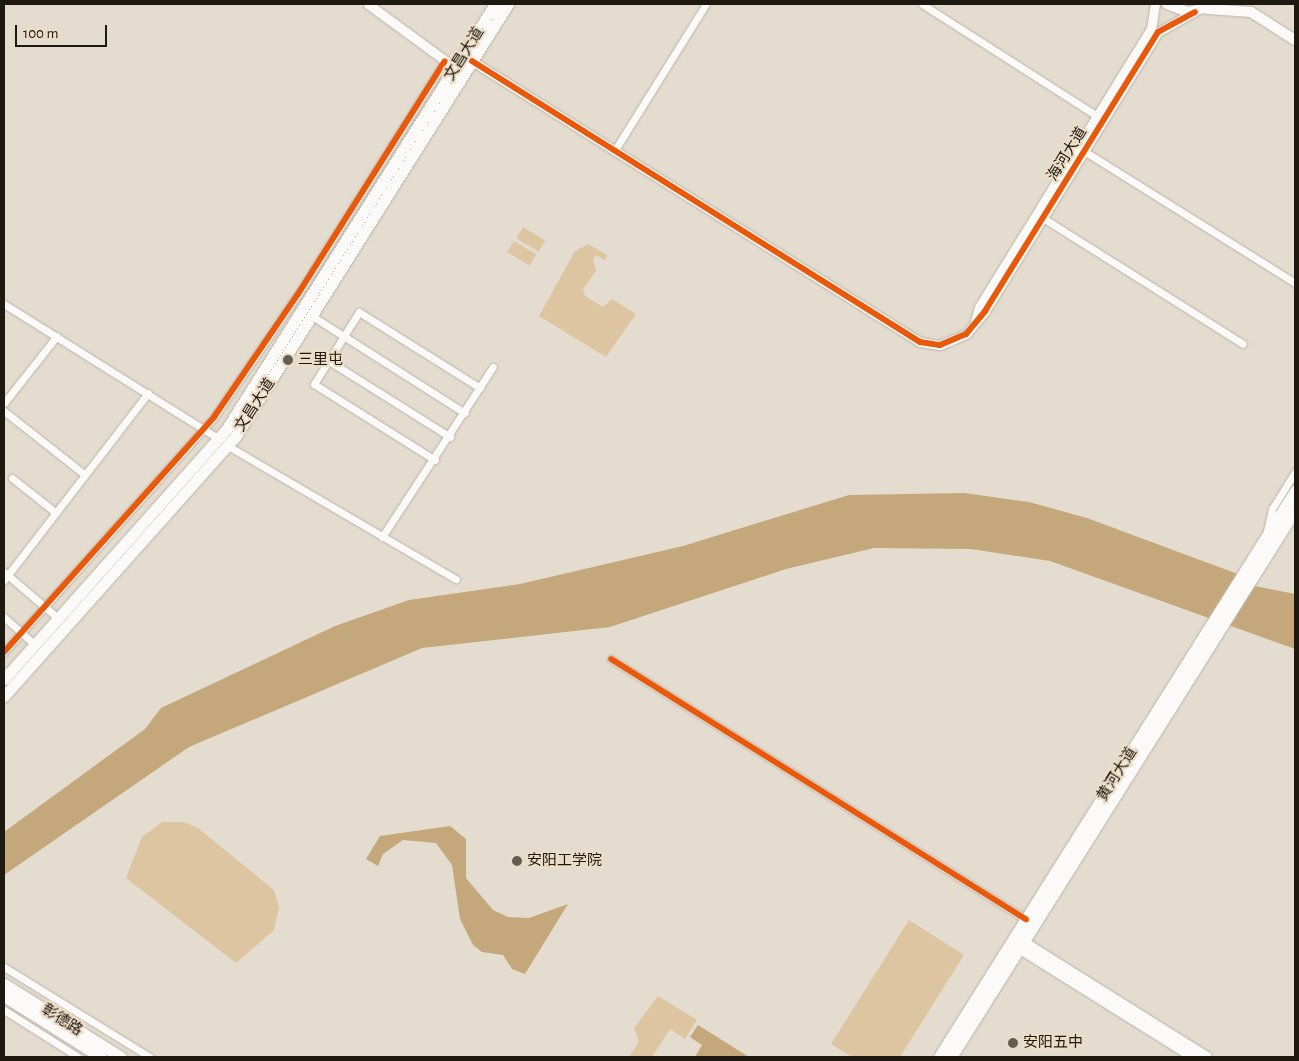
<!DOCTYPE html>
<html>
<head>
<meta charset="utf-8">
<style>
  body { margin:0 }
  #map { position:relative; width:1299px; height:1061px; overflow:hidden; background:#e4dccf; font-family:"Alegreya Sans","Noto Sans SC",sans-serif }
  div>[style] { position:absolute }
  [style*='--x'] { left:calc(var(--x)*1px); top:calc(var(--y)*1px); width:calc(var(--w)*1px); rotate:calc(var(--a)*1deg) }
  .green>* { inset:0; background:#ddc5a1; transform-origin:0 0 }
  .water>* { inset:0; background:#c4a87c }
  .roads { filter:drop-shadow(0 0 1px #bbb4aa) drop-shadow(0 0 1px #bbb4aa) }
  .minor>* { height:7px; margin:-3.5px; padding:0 3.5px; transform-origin:3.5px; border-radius:3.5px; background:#fbfaf8 }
  .tertiary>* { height:9px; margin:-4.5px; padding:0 4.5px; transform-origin:4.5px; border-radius:4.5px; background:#fbfaf8 }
  .secondary>* { height:10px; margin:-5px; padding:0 5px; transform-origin:5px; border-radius:5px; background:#fbfaf8 }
  .primary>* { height:11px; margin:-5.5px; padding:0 5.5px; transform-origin:5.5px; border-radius:5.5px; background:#fbfaf8 }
  .trunk>* { height:11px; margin:-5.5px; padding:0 5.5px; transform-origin:5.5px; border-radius:5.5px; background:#fbfaf8 }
  .cycleway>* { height:6px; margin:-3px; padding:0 3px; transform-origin:3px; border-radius:3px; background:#e8590c }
  .dots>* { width:14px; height:14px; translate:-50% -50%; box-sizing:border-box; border:2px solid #ecddc7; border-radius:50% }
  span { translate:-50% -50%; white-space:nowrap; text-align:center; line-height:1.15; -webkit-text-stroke:4.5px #ecddc7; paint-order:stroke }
  .street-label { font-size:15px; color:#1d1810 }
  .poi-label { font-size:15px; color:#1d1810 }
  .left { translate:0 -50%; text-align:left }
  .frame { position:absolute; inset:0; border:5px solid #1d1810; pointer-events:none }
  .scale { position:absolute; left:15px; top:25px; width:92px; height:22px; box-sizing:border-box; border:2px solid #1d1810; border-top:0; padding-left:6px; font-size:15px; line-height:18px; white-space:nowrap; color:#1d1810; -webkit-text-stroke:4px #ecddc7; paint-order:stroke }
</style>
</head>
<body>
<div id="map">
  <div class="green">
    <i style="left:523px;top:227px;width:26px;height:13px;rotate:31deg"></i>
    <i style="left:514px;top:241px;width:26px;height:13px;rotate:31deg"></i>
    <i style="clip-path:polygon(588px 244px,607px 255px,605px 260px,596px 255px,593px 259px,596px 271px,583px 289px,585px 296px,603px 307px,612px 299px,636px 314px,606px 357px,539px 316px,575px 251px)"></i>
    <i style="clip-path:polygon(162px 822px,184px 822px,198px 828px,274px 890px,279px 907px,274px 930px,236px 963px,126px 878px,142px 837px)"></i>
    <i style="clip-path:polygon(909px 920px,964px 955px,900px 1057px,852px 1057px,831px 1044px)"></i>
    <i style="clip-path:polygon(658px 996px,697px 1020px,685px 1039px,670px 1029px,652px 1057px,629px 1057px,639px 1042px,634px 1028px)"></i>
  </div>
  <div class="water">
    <i style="clip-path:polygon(964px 493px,1029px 502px,1087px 518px,1235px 573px,1255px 586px,1295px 594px,1295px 649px,1050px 561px,971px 549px,874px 548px,786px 569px,610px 627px,422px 648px,189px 747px,4px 875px,4px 832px,145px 729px,161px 708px,335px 626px,409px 600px,520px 584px,683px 546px,849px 495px)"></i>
    <i style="clip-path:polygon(450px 826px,466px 839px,466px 878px,493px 910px,508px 917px,529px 918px,568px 904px,525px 974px,512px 969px,503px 955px,482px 952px,473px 945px,460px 919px,452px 865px,436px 843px,403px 840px,383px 854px,378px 866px,366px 859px,380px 836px)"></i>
    <i style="clip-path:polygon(698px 1025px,749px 1057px,695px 1057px,702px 1045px,690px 1037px)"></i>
  </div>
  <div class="roads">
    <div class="minor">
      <i style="--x:922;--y:4;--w:208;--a:32.6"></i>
      <i style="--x:615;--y:150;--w:172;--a:-58.1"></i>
      <i style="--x:1084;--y:151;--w:249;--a:32"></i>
      <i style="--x:1043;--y:218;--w:236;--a:32.2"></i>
      <i style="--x:4;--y:304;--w:254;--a:32.1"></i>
      <i style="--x:312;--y:316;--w:181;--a:32.4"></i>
      <i style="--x:329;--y:361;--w:143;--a:32.1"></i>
      <i style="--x:4;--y:403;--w:85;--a:-51.7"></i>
      <i style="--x:4;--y:411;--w:103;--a:38.3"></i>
      <i style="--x:228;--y:446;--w:264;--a:30.3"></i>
      <i style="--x:435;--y:460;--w:143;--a:-147.9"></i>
      <i style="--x:314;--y:384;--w:85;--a:-58"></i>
      <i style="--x:359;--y:312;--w:143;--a:32.1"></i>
      <i style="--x:12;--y:478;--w:56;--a:38.5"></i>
      <i style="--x:1267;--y:531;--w:23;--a:-77"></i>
      <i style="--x:1272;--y:509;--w:44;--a:-58.1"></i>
      <i style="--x:382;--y:537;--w:203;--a:-56.9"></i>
      <i style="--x:4;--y:572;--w:72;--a:40.5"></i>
      <i style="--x:4;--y:580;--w:236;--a:-52.4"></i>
      <i style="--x:4;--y:617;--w:42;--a:42.1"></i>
      <i style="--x:4;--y:652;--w:315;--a:-48.2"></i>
      <i style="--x:214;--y:417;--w:149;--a:-55.7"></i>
      <i style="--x:298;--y:294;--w:275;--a:-57.8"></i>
      <i style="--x:611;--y:659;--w:490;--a:32.1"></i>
      <i style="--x:4;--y:967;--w:172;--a:31.7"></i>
      <i style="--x:4;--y:1010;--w:88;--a:32.4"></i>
    </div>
    <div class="tertiary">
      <i style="--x:368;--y:4;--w:108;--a:36.3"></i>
      <i style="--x:472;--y:61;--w:529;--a:32.1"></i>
      <i style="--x:920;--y:342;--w:20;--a:9"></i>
      <i style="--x:940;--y:345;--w:28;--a:-23"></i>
      <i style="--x:966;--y:334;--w:30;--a:-50"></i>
      <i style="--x:985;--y:311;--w:328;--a:-58.2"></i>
      <i style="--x:1158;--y:32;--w:41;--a:-29.1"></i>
      <i style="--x:975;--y:321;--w:15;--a:-74"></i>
      <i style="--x:979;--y:307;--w:327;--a:-58.3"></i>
      <i style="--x:1151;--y:29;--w:25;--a:-81"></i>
    </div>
    <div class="secondary">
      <i style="--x:1167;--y:4;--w:22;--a:21"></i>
      <i style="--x:1188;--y:12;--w:26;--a:-13"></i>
      <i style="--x:1208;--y:9;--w:43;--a:4"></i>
      <i style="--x:1251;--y:12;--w:52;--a:32.5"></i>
      <i style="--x:1017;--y:938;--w:224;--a:32.1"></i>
      <i style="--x:1014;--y:945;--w:211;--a:32"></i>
    </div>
    <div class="primary">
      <i style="--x:4;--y:679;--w:334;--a:-48.3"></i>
      <i style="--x:226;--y:430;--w:504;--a:-57.73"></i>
      <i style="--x:4;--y:696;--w:347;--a:-48.3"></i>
      <i style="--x:235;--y:437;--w:512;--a:-57.77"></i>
      <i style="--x:939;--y:1057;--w:669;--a:-57.83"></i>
      <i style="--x:951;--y:1057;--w:646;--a:-57.83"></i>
    </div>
    <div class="trunk">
      <i style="--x:4;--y:984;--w:138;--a:32"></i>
      <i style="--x:4;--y:996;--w:115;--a:32.2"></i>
    </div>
  </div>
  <div class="cycleway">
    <i style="--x:472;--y:61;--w:529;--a:32.1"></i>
    <i style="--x:920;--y:342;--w:20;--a:9"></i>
    <i style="--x:940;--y:345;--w:28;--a:-23"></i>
    <i style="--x:966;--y:334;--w:30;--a:-50"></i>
    <i style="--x:985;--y:311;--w:328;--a:-58.2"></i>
    <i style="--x:1158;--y:32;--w:42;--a:-28.4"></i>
    <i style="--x:4;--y:652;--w:315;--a:-48.2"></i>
    <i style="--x:214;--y:417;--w:149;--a:-55.7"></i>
    <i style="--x:298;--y:294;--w:275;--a:-57.8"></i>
    <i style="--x:611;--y:659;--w:490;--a:32.1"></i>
  </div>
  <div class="dots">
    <i style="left:288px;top:360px;background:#635d53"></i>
    <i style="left:517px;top:861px;background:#635d53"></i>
    <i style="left:1013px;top:1043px;background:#635d53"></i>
  </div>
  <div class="street-label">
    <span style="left:464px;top:54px;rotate:-58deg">文昌大道</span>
    <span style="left:1067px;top:154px;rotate:-58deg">海河大道</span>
    <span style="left:255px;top:405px;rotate:-57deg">文昌大道</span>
    <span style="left:1117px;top:774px;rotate:-58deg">黄河大道</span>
    <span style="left:62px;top:1020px;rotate:32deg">彰德路</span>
  </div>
  <div class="poi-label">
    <span class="left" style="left:298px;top:360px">三里屯</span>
    <span class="left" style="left:527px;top:861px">安阳工学院</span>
    <span class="left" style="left:1023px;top:1043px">安阳五中</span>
  </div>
  <div class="frame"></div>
  <div class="scale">100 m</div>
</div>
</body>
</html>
